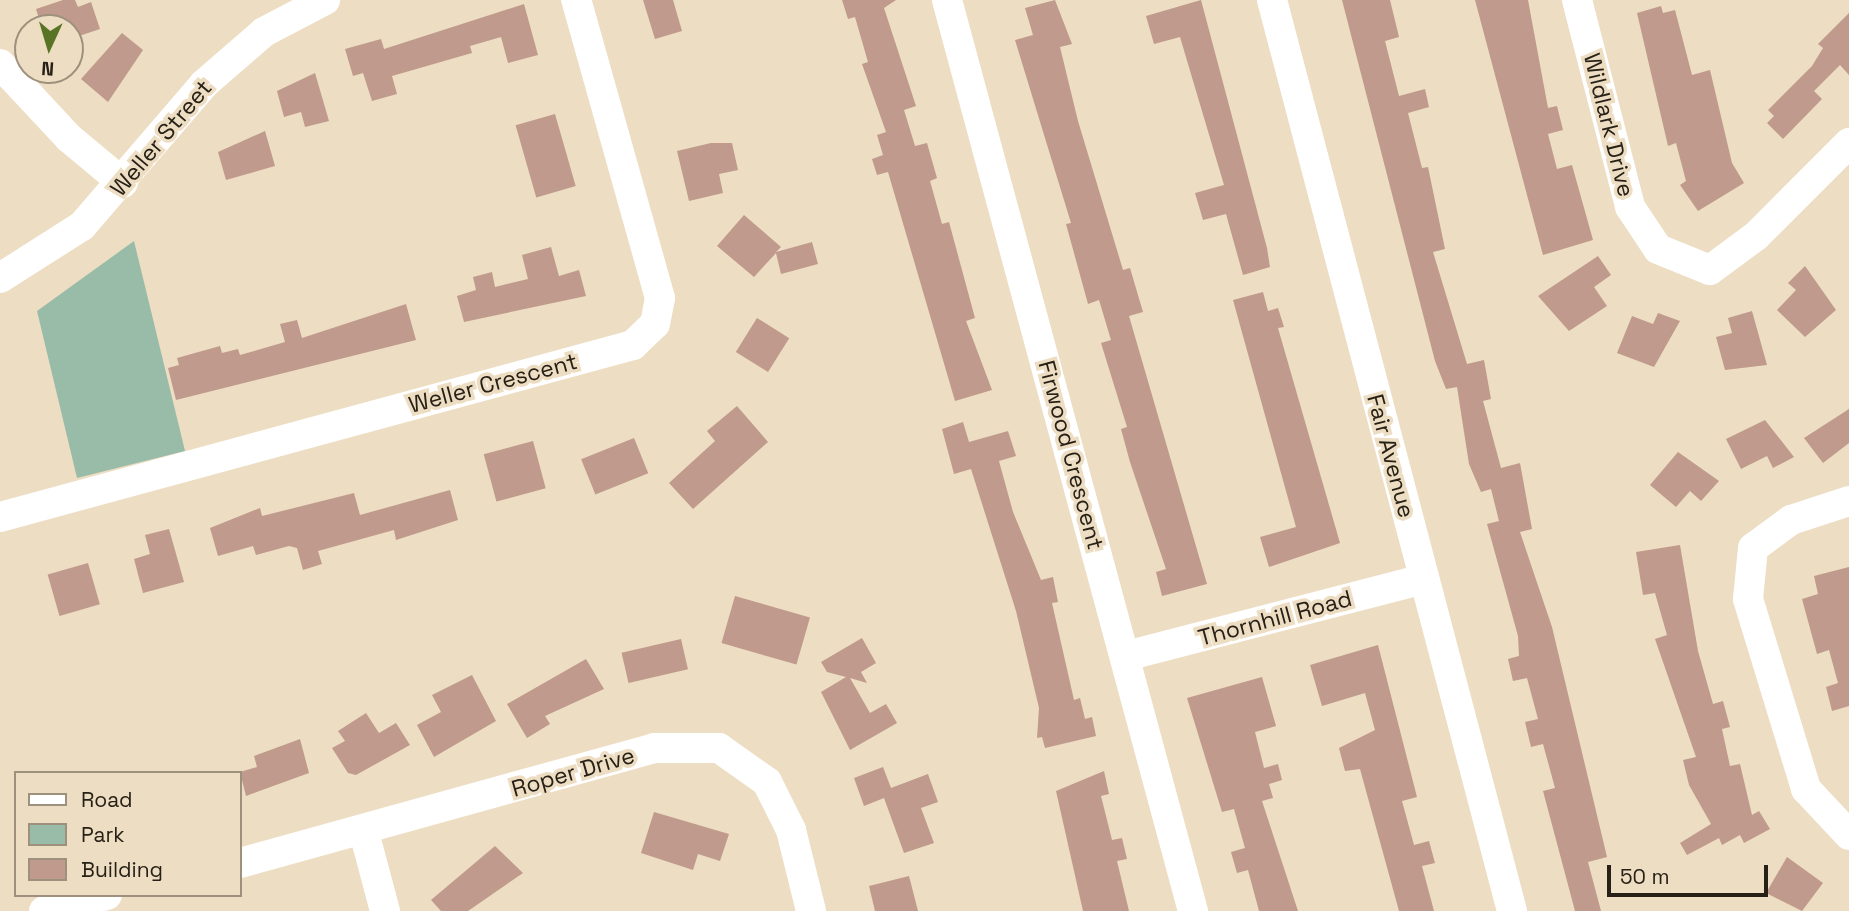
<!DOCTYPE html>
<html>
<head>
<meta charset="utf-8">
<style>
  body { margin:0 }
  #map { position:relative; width:1849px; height:911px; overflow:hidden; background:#edddc2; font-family:"Space Grotesk",sans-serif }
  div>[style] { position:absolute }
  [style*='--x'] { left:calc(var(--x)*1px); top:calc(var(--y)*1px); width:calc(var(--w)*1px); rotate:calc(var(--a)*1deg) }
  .green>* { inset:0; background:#99bca9 }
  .building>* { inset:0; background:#bf9a8d; transform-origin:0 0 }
  .minor>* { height:30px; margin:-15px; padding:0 15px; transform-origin:15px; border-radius:15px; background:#fff }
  span { translate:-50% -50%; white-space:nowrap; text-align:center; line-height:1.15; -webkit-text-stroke:7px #edddc2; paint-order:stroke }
  .street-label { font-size:23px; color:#262016 }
  .legend { position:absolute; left:14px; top:771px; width:228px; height:126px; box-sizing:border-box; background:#edddc2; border:2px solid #9d917d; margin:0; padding:9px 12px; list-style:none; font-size:21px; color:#262016 }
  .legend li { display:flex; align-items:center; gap:14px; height:35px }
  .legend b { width:35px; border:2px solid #9d917d }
  .north { position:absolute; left:14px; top:14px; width:70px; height:70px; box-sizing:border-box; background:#edddc2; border:2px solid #9d917d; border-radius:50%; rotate:184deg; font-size:19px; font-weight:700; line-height:28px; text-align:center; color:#262016 }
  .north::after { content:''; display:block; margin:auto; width:24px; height:32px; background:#5a7426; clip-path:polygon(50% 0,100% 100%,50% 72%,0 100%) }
  .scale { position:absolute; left:1607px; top:865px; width:161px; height:32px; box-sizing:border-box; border:4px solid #262016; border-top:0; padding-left:9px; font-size:21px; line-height:24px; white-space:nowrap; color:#262016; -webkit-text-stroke:5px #edddc2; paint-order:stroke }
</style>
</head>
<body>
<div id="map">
  <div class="green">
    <i style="clip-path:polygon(134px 241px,185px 451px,77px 478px,37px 311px)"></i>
  </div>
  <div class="building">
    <i style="clip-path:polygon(63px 0,75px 0,78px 7px,91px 2px,100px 29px,70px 39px,70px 28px,42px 28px,36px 9px)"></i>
    <i style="clip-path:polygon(643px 0,673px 0,682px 31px,655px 39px)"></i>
    <i style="clip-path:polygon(842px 0,896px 0,884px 8px,916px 106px,904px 110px,915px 146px,927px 143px,937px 178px,930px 181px,942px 224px,949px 222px,975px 318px,966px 321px,992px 390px,955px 401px,888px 172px,877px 175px,872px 159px,883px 155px,877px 135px,886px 132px,862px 64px,868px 62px,855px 17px,848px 19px)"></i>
    <i style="clip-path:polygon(1055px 0,1072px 44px,1060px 47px,1078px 121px,1123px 270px,1130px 268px,1143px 312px,1129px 316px,1207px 584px,1162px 596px,1156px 572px,1166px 569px,1130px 462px,1121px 429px,1127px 427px,1101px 343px,1111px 340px,1099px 300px,1088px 304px,1066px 224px,1071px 223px,1015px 40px,1033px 35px,1025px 8px)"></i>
    <i style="clip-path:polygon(1201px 0,1267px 248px,1270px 267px,1243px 275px,1226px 214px,1203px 220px,1195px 193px,1224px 185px,1180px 37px,1154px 44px,1146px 16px)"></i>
    <i style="clip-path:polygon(1342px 0,1390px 0,1399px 37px,1385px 41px,1399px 96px,1425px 89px,1429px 107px,1408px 113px,1422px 168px,1428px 167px,1445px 249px,1433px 252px,1467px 364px,1484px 360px,1491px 399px,1483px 401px,1501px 468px,1520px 463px,1532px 529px,1520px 532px,1552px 627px,1607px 857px,1588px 862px,1601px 911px,1575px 911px,1543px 791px,1555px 788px,1543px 744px,1531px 747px,1525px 722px,1538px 719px,1527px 678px,1513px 681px,1508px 659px,1519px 656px,1518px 636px,1487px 524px,1499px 521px,1491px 489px,1481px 492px,1469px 464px,1457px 387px,1446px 389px,1435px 361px)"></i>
    <i style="clip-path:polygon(1475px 0,1528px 0,1548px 108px,1557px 106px,1563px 130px,1548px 134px,1557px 169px,1572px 165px,1593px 240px,1543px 255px)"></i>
    <i style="clip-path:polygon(524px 4px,538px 55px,508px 63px,501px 37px,470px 46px,472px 53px,392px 76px,397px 94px,372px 101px,363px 73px,353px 76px,345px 49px,381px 39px,384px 49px)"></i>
    <i style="clip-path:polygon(1661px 6px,1663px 13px,1675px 10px,1692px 75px,1710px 70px,1732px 163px,1744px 183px,1698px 211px,1680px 185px,1686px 181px,1676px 143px,1668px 146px,1637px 13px)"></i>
    <i style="clip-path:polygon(1849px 13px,1849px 75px,1840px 65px,1814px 91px,1822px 99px,1783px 139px,1767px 123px,1774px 116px,1768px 110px,1812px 66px,1823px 48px,1818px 44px)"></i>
    <i style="clip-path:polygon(122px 33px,143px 50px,108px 102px,81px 79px)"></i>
    <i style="clip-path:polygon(315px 73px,329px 121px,305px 127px,301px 112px,284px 117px,277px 91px)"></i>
    <i style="left:555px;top:114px;width:75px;height:41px;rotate:74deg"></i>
    <i style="clip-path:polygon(265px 131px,275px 166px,226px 180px,218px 152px)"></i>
    <i style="clip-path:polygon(711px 143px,732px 143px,738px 170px,719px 174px,723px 193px,689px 201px,677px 151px)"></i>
    <i style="clip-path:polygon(744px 215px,781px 247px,776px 252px,812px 242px,818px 264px,781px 274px,776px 253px,754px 277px,717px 246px)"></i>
    <i style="clip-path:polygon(551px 247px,559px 276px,579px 270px,586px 296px,464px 322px,457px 296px,476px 290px,473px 277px,492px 272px,495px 287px,528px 279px,522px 255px)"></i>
    <i style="clip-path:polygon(1598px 256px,1611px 275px,1594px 287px,1607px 306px,1569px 331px,1538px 296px)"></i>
    <i style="clip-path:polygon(1805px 266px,1836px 310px,1805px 337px,1777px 310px,1796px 290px,1788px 283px)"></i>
    <i style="clip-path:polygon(1263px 292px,1268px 311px,1278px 308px,1284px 327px,1278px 328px,1340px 543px,1269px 567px,1260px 537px,1296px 527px,1233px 300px)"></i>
    <i style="clip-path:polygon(406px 304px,416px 340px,176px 400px,168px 368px,179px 365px,177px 358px,220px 346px,222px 353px,238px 349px,240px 355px,285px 342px,280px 324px,297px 320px,302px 338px)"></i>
    <i style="clip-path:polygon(1752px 311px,1767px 365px,1725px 370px,1716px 337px,1732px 333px,1728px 318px)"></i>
    <i style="clip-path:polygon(1658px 313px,1680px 321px,1654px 367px,1617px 353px,1632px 316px,1653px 324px)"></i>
    <i style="left:757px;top:318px;width:38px;height:40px;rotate:32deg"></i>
    <i style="clip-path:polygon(737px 406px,768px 442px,693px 509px,669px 483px,715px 441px,707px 431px)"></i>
    <i style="clip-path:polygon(1849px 409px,1849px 443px,1823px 463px,1804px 438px)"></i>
    <i style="clip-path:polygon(1765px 420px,1794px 457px,1773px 468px,1767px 456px,1741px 469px,1726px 439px)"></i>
    <i style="clip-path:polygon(963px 422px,969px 442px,1008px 431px,1016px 456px,999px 461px,1013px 512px,1041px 580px,1053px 577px,1058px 602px,1052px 603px,1074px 700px,1080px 698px,1085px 719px,1092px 717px,1096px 736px,1045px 748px,1042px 737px,1037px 738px,1039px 708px,1016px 611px,971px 469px,954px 474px,942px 429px)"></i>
    <i style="left:634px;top:438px;width:38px;height:57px;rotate:68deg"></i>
    <i style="left:533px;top:441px;width:49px;height:51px;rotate:75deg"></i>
    <i style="clip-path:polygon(1678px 452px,1719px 481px,1701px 501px,1690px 491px,1676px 507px,1650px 485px)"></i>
    <i style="clip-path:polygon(450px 490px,458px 520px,396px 540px,394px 530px,318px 551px,322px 564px,303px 570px,297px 548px,289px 546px,256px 555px,253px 546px,218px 556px,210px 528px,260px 508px,262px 516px,354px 493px,360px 515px)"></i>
    <i style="clip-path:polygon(169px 529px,184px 582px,143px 593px,134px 559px,150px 554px,145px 535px)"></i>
    <i style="clip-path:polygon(1680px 545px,1698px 651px,1713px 704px,1723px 701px,1730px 727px,1722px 729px,1730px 766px,1740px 764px,1752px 815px,1759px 811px,1770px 829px,1744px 843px,1740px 835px,1722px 845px,1719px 838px,1687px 855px,1680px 843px,1711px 824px,1689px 785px,1683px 760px,1696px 757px,1655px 639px,1667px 635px,1655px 593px,1643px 595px,1636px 552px)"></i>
    <i style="left:88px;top:563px;width:43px;height:42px;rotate:74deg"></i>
    <i style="clip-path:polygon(1849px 567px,1849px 706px,1832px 711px,1826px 687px,1838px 683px,1829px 650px,1817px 654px,1802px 599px,1818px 594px,1814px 576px)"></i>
    <i style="left:735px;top:596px;width:78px;height:49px;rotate:16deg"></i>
    <i style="clip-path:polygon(862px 638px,876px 663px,861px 672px,867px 683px,850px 678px,870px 713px,886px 704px,897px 723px,850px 750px,821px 692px,846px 677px,827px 672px,821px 662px)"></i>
    <i style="left:681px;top:639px;width:31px;height:61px;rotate:77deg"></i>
    <i style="clip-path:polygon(1378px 645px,1417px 797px,1402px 801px,1414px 845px,1429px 841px,1435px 863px,1422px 866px,1434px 911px,1399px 911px,1360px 769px,1345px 771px,1339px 748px,1375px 730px,1365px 693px,1322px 706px,1310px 665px)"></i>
    <i style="clip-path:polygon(586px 659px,604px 689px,545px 716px,550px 724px,527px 738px,507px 704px)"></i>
    <i style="clip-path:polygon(472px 675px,496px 721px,434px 757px,417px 725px,441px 712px,432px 695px)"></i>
    <i style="clip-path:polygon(1262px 677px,1276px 726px,1255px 732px,1264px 768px,1278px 764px,1282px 780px,1269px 784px,1273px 798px,1262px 801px,1298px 911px,1259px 911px,1248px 870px,1237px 873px,1231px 852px,1245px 848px,1234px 809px,1222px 812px,1187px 698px)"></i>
    <i style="clip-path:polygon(366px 713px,379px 733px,396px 723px,410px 745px,356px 775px,348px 773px,332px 748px,345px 741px,338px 731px)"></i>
    <i style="clip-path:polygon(300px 739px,309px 773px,246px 796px,240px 772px,257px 767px,254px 756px)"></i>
    <i style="clip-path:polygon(883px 767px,891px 788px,928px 774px,938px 802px,921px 808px,934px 843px,904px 853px,884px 798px,864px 806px,854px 778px)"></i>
    <i style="clip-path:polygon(1104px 771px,1109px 794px,1101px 796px,1112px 840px,1122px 838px,1127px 859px,1117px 861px,1129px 911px,1083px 911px,1056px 791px)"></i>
    <i style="clip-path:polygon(654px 812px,729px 834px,720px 861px,698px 854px,693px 870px,641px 853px)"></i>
    <i style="clip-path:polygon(495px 846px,523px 873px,468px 911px,441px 911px,431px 900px)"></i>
    <i style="clip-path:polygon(1787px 857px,1823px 883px,1802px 911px,1766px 893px)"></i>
    <i style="clip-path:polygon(909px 876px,918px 911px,875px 911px,869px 886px)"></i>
  </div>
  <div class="minor">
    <i style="--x:947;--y:0;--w:944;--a:74.89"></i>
    <i style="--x:1272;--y:0;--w:942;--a:75.24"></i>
    <i style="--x:1577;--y:0;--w:214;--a:75.6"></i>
    <i style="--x:1630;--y:207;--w:50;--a:56.3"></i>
    <i style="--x:1658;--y:249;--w:56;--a:22"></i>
    <i style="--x:1710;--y:270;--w:57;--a:-36.5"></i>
    <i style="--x:1756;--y:236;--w:132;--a:-45"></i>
    <i style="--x:0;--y:64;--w:101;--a:47"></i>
    <i style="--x:69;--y:138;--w:70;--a:39.8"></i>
    <i style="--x:0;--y:278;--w:97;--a:-32.4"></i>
    <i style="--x:82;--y:226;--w:187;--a:-49.3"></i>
    <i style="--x:204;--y:84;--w:79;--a:-40.9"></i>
    <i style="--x:264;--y:32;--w:69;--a:-27.7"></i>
    <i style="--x:1849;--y:501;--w:61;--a:161.9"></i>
    <i style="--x:1791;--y:520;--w:47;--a:143.6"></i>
    <i style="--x:1753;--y:548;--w:51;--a:95.6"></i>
    <i style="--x:1748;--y:599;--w:199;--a:73"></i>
    <i style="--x:1806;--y:789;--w:63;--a:46.9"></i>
    <i style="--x:0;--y:517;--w:656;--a:-15.2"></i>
    <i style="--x:633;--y:345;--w:30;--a:-44"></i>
    <i style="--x:655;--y:324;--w:26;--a:-79"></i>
    <i style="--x:660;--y:298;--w:310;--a:-105.7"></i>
    <i style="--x:1126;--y:656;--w:307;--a:-14.5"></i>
    <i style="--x:364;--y:832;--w:82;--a:75.1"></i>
    <i style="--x:240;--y:863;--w:430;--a:-15.5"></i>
    <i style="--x:654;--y:748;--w:65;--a:0"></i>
    <i style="--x:719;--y:748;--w:59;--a:35.3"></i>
    <i style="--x:767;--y:782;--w:54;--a:63.4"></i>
    <i style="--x:791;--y:830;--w:83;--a:76.1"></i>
    <i style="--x:44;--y:911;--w:65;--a:-14.3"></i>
  </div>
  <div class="street-label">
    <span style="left:1609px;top:125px;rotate:76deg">Wildlark Drive</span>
    <span style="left:161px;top:138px;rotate:-50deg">Weller Street</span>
    <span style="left:493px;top:383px;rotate:-15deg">Weller Crescent</span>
    <span style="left:1071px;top:455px;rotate:75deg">Firwood Crescent</span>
    <span style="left:1391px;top:456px;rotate:75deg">Fair Avenue</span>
    <span style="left:1275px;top:618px;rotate:-15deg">Thornhill Road</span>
    <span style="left:573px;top:772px;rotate:-16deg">Roper Drive</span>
  </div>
  <ul class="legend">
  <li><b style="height:9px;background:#fff"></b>Road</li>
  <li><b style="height:19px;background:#99bca9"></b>Park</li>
  <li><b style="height:19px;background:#bf9a8d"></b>Building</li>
  </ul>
  <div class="north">N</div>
  <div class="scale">50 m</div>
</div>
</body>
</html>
